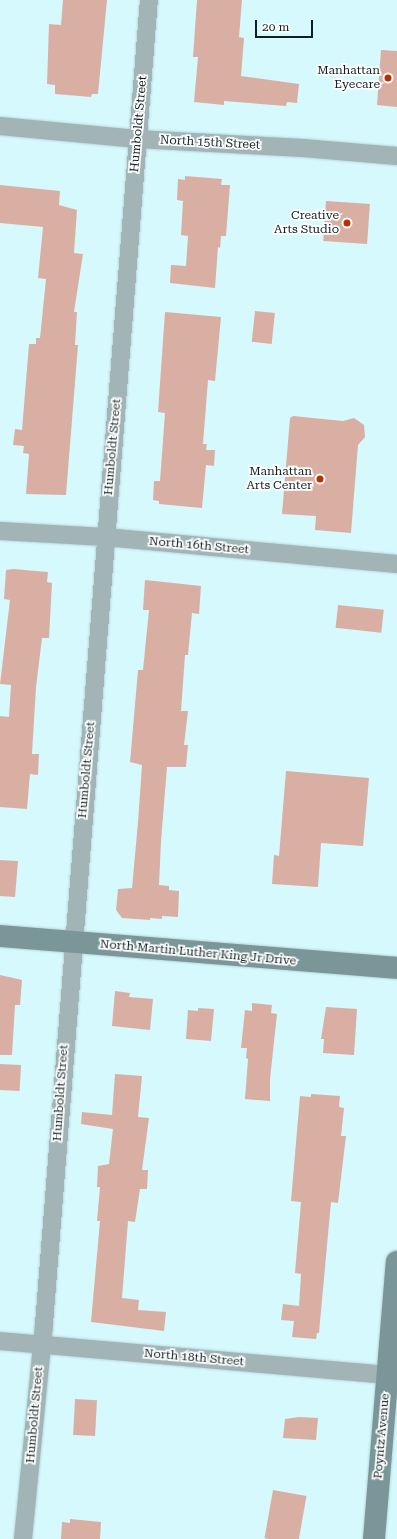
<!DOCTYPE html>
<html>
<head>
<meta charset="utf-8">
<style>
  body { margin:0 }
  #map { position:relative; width:397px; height:1539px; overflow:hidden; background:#d6f9fd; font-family:"Roboto Serif",serif }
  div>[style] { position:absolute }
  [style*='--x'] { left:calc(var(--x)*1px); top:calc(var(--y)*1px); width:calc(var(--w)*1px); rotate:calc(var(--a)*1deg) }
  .building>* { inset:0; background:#d9afa4; transform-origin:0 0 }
  .roads { filter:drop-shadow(0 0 1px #b6d6da) drop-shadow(0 0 1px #b6d6da) }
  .street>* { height:18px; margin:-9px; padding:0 9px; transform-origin:9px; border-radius:9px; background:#a2b4b6 }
  .secondary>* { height:22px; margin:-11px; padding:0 11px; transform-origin:11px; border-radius:11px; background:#7b9699 }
  .dots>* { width:11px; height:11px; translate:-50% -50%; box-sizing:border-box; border:2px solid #fefefe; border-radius:50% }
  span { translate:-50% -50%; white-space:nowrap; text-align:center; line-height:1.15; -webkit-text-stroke:3.5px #fefefe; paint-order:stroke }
  .poi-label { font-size:12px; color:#0f2022 }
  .right { translate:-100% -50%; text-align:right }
  .street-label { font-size:12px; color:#0f2022 }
  .scale { position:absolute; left:255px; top:20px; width:58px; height:18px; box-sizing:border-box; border:2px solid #0f2022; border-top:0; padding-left:5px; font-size:12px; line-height:14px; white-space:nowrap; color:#0f2022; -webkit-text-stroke:3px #fefefe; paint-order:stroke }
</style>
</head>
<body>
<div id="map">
  <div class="building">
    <i style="clip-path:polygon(63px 0,107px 0,98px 94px,92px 94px,91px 97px,55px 94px,55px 85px,47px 84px,49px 24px,61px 25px)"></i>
    <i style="clip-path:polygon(197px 0,242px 0,239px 37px,244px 38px,241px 76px,299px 84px,297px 103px,287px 102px,286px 106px,224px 101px,224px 105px,194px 102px,198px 57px,193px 57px)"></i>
    <i style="clip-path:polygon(381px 50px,397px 51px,397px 107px,377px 105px)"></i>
    <i style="clip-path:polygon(185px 176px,222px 179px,221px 185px,230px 185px,226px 236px,221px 236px,220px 248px,218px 247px,215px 288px,170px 283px,171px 265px,186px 266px,188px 236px,181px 235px,183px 201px,177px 200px,178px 179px,185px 180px)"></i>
    <i style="clip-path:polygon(0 185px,60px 191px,59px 205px,77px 210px,74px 253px,83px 254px,74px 312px,77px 312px,75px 345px,78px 345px,66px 495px,26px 494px,29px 454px,23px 453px,24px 446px,13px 445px,15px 429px,22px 430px,29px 344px,36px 344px,36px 338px,40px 338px,46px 279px,38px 278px,43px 227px,0 223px)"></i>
    <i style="left:326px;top:201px;width:44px;height:40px;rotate:4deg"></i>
    <i style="left:255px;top:311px;width:20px;height:31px;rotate:6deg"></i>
    <i style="clip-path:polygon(165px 312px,221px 317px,215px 381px,208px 380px,203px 444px,207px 444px,206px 450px,215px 450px,214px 466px,206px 465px,202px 508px,159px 504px,159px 501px,153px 500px,154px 481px,160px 481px,165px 413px,158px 412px)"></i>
    <i style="clip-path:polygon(293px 416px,343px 421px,354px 418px,364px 425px,365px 437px,358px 445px,351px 533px,315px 530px,316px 516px,282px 514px,290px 418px)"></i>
    <i style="clip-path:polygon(13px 569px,48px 572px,47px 582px,52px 583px,49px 638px,42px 638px,36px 687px,32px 754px,39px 754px,38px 775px,30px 774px,27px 809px,0 807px,0 716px,9px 717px,11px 685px,0 684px,10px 600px,4px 599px,6px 570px)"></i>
    <i style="clip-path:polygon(145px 580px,201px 586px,199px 614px,192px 613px,188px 655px,185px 655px,181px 711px,188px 711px,184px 745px,188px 745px,186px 767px,167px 767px,161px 841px,159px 885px,169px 886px,169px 890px,179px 891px,178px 917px,162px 916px,162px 919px,150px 918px,150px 920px,122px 918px,116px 910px,118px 889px,132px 888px,138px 822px,142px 765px,130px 762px,138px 670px,143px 670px,149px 610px,143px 610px)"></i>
    <i style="left:338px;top:605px;width:46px;height:23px;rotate:6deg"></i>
    <i style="clip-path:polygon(286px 771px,369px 778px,363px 846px,321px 843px,318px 887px,272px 884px,274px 855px,279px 856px)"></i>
    <i style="clip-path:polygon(0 860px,18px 861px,15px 897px,0 896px)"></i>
    <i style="clip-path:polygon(0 975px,22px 980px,20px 1005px,15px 1005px,12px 1055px,0 1055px)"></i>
    <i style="clip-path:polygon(115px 991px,130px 993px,129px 997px,153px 999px,150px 1030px,112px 1026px)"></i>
    <i style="clip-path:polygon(252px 1003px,272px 1005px,271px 1013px,277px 1014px,270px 1079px,270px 1101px,245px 1099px,248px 1059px,246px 1058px,247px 1048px,241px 1048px,245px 1010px,252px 1011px)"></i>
    <i style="clip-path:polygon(326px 1007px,357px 1009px,354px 1055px,323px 1053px,324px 1039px,321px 1039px)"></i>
    <i style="clip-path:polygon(198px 1008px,214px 1009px,211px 1041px,186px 1039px,188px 1010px,198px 1011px)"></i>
    <i style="left:0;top:1064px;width:21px;height:26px;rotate:3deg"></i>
    <i style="clip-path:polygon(115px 1074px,142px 1076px,138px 1117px,149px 1118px,142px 1170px,148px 1170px,147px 1189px,140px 1189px,135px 1222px,128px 1221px,122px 1298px,139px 1300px,138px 1310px,166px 1312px,164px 1331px,91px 1322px,100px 1221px,97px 1221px,100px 1187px,97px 1187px,98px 1166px,109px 1164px,113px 1129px,81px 1124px,82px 1112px,112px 1115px)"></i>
    <i style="clip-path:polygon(311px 1094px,340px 1096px,339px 1107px,344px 1108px,341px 1136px,346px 1136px,338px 1203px,331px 1202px,319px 1333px,317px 1333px,316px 1339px,292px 1337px,294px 1321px,281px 1320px,283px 1304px,299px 1306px,301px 1274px,295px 1273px,301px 1202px,291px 1201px,300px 1096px,311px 1097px)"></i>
    <i style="left:75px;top:1399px;width:22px;height:36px;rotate:3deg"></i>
    <i style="clip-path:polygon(299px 1417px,318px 1418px,316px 1440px,283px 1438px,285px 1419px)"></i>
    <i style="left:273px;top:1490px;width:34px;height:49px;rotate:10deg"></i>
    <i style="clip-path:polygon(70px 1519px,101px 1522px,100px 1539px,61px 1539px,62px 1522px,70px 1523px)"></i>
  </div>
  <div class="roads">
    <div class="street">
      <i style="--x:0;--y:126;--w:138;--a:5.4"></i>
      <i style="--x:137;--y:139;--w:166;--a:3.1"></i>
      <i style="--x:303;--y:148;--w:94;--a:4.9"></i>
      <i style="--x:0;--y:531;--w:105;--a:3.3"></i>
      <i style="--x:105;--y:537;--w:293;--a:5.3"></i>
      <i style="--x:0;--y:1341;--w:389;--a:5"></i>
      <i style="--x:23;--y:1539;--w:216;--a:-84.4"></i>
      <i style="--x:44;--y:1324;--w:1328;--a:-85.47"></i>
    </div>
    <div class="secondary">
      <i style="--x:0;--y:936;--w:398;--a:4.6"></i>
      <i style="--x:374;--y:1539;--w:278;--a:-85.3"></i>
    </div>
  </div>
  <div class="dots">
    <i style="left:388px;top:78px;background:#b93000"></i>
    <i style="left:347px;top:223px;background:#b93000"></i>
    <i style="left:320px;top:479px;background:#b93000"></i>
  </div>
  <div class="poi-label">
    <span class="right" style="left:380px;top:78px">Manhattan<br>Eyecare</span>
    <span class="right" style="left:339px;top:223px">Creative<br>Arts Studio</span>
    <span class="right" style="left:312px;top:479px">Manhattan<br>Arts Center</span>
  </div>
  <div class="street-label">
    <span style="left:139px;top:124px;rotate:-85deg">Humboldt Street</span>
    <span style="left:210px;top:143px;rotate:3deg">North 15th Street</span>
    <span style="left:113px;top:447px;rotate:-85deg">Humboldt Street</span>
    <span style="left:199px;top:546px;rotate:5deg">North 16th Street</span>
    <span style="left:87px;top:770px;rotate:-85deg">Humboldt Street</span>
    <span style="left:198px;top:953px;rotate:5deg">North Martin Luther King Jr Drive</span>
    <span style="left:61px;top:1093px;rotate:-86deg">Humboldt Street</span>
    <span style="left:194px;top:1358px;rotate:5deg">North 18th Street</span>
    <span style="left:35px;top:1415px;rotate:-85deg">Humboldt Street</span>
    <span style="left:382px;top:1436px;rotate:-85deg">Poyntz Avenue</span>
  </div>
  <div class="scale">20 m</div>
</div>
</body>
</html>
